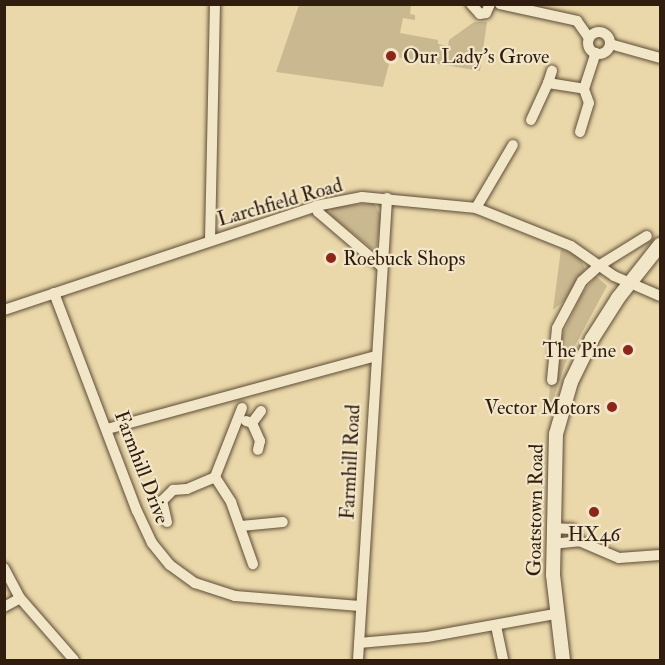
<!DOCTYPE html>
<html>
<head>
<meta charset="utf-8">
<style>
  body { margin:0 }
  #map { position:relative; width:665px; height:665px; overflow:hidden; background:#ead8aa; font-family:"IM FELL Double Pica",serif }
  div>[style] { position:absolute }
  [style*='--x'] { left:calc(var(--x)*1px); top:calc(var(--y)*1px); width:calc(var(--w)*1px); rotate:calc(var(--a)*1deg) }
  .green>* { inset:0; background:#cab890 }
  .roads { filter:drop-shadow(0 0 2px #5e4c36) drop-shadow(0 0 2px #5e4c36) }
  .street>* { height:10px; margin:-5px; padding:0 5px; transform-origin:5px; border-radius:5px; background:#f1e6c8 }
  .street>.ring { margin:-5px; padding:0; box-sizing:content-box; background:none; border:10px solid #f1e6c8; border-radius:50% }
  .secondary>* { height:14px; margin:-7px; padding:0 7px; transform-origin:7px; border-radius:7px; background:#f1e6c8 }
  .dots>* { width:16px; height:16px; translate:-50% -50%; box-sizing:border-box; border:3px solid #f1e6c8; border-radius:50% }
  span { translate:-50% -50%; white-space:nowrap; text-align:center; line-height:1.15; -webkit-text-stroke:4.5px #f1e6c8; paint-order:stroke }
  .poi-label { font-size:20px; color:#301d10 }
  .left { translate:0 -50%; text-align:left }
  .right { translate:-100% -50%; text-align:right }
  .street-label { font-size:20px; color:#301d10 }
  .frame { position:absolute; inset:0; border:6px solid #301d10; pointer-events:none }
</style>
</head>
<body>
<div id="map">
  <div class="green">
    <i style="clip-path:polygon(299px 5px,411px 5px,410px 14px,415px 15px,415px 20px,403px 18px,400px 33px,438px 40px,438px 44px,448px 46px,449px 40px,474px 22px,487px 22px,480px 71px,391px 56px,383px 87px,276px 72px)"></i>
    <i style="clip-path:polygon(374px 203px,381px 216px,376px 252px,329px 214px,333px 207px)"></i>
    <i style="clip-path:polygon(561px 249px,580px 257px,585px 269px,564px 301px,553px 310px)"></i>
    <i style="clip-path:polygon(596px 276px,607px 286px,565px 364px,555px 394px,553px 413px,548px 411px,550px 385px,558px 377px,561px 338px,582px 294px)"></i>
  </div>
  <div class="roads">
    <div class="street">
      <i style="--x:471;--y:4;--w:13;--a:48"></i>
      <i style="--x:480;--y:14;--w:6;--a:-9"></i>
      <i style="--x:486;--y:13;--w:10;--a:-66"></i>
      <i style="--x:500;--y:4;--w:79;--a:12.4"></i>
      <i style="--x:577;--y:21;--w:21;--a:55"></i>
      <i class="ring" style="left:588px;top:32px;width:12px;height:12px"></i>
      <i style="--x:610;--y:44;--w:52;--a:15.6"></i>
      <i style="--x:548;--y:83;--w:13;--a:-72"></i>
      <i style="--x:531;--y:120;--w:41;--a:-65.3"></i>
      <i style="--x:548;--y:83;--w:36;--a:9"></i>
      <i style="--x:580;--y:132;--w:30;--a:-73"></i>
      <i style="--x:589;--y:103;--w:15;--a:-110"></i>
      <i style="--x:584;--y:89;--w:38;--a:-72"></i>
      <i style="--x:316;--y:206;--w:6;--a:72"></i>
      <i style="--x:318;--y:212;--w:83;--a:40.6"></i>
      <i style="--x:476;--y:208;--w:73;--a:-59.6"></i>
      <i style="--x:210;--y:241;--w:237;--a:-88.8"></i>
      <i style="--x:54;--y:293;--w:233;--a:69.2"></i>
      <i style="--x:137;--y:511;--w:35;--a:65"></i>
      <i style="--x:152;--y:543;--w:28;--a:51"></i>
      <i style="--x:170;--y:565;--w:31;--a:36"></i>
      <i style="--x:195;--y:583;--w:42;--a:18"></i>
      <i style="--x:235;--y:596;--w:125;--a:4.6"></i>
      <i style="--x:4;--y:310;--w:329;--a:-18.4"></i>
      <i style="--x:316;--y:206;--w:47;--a:-11.1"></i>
      <i style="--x:362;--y:197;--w:115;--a:5.5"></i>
      <i style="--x:476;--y:208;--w:102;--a:21.8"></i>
      <i style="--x:571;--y:246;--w:52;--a:34.9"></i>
      <i style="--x:614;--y:276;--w:50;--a:23.5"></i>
      <i style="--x:552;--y:380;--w:52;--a:-84.5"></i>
      <i style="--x:557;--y:328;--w:53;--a:-62"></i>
      <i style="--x:582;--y:281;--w:24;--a:-42"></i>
      <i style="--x:600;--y:265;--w:55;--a:-31.7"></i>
      <i style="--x:242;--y:408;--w:74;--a:111.4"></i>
      <i style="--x:215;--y:477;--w:30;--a:57"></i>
      <i style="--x:231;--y:502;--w:66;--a:70.5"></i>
      <i style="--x:246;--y:421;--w:6;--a:18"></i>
      <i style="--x:252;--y:423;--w:15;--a:-53"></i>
      <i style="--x:252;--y:423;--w:20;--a:66"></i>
      <i style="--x:260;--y:441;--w:9;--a:103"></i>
      <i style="--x:107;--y:429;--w:278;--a:-15.2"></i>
      <i style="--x:167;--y:522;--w:22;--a:-103"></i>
      <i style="--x:162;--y:501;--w:16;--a:-45"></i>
      <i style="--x:173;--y:490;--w:14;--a:-4"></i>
      <i style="--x:187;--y:489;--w:30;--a:-23"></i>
      <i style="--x:241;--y:526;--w:42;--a:-5.4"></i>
      <i style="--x:552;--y:528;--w:20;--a:3"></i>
      <i style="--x:572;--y:529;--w:14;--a:60"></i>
      <i style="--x:552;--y:544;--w:27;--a:-6"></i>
      <i style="--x:579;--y:541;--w:43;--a:23"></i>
      <i style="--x:619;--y:558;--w:41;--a:-4.2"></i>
      <i style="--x:4;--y:568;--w:34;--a:62"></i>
      <i style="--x:20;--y:598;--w:82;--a:48.9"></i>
      <i style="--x:4;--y:607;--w:18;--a:-29"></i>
      <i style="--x:496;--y:626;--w:35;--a:78"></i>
      <i style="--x:359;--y:643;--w:68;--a:-5"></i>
      <i style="--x:427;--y:637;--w:130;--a:-10.2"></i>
      <i style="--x:358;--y:660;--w:463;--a:-86.4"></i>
    </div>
    <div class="secondary">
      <i style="--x:563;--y:660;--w:86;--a:-96.7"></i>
      <i style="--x:553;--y:575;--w:141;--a:-88.8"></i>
      <i style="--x:556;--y:434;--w:54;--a:-73.9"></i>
      <i style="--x:571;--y:382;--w:48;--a:-64"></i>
      <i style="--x:592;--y:339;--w:49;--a:-57.6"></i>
      <i style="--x:618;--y:298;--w:68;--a:-51.6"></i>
    </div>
  </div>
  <div class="dots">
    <i style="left:391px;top:56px;background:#8f2418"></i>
    <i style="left:331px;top:258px;background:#8f2418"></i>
    <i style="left:628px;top:350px;background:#8f2418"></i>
    <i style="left:612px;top:407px;background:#8f2418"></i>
    <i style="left:594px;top:512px;background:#8f2418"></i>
  </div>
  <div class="poi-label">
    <span class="left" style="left:403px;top:56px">Our Lady's Grove</span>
    <span class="left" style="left:343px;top:258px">Roebuck Shops</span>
    <span class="right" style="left:616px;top:350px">The Pine</span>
    <span class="right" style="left:600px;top:407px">Vector Motors</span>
    <span style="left:594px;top:534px">HX46</span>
  </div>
  <div class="street-label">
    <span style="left:280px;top:202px;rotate:-16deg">Larchfield Road</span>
    <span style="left:350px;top:462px;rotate:-87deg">Farmhill Road</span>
    <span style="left:142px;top:467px;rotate:69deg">Farmhill Drive</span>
    <span style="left:535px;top:510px;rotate:-89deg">Goatstown Road</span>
  </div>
  <div class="frame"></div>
</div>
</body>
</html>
